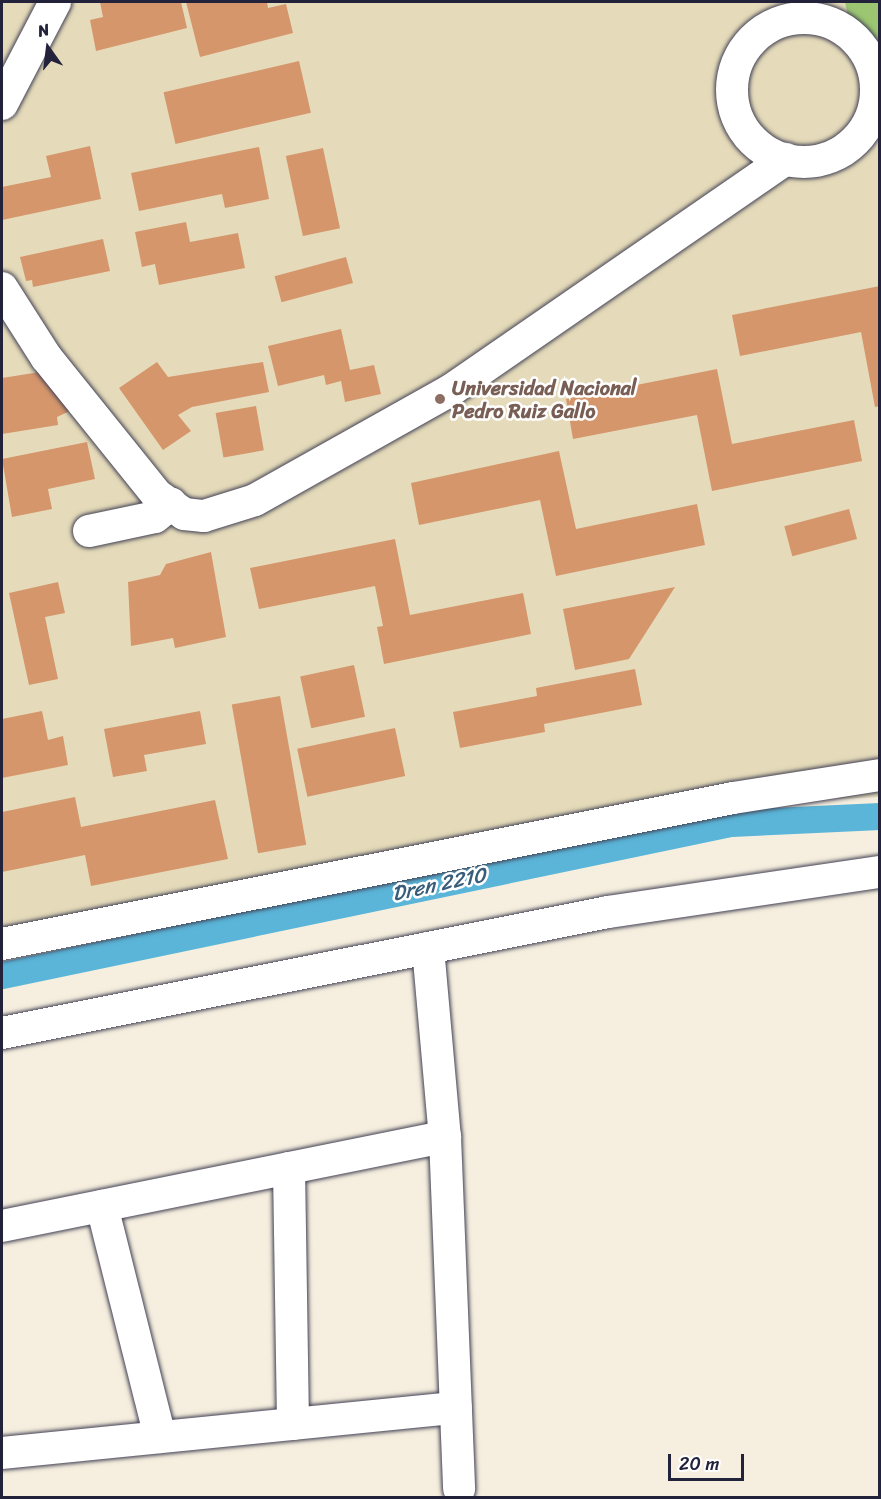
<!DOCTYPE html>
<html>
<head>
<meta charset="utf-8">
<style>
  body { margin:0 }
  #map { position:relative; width:881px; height:1499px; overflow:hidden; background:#f6efdf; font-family:Sriracha,sans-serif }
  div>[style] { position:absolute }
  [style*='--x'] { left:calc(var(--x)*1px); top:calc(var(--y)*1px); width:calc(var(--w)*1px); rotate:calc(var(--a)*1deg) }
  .built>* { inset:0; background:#e5dbba }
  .green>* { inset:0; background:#9cc672 }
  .canal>* { height:27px; margin:-13.5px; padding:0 13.5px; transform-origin:13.5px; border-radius:13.5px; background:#5ab5d8 }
  .building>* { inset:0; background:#d5966c; transform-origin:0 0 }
  .roads { filter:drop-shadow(0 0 2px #424154) drop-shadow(0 0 2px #424154) }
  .minor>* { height:32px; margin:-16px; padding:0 16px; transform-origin:16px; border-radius:16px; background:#fff }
  .minor>.ring { margin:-16px; padding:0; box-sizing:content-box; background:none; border:32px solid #fff; border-radius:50% }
  .dots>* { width:16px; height:16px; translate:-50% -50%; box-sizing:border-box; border:3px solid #fff; border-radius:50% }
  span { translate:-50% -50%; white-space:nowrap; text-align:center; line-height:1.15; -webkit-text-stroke:5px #fff; paint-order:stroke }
  .education-label { font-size:20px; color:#785e54; font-weight:700 }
  .left { translate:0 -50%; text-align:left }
  .water-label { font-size:21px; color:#385d7a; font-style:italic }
  .frame { position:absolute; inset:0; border:3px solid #22223b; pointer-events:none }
  .north { position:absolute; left:18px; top:18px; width:60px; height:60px; -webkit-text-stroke:4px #fff; paint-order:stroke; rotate:346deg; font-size:16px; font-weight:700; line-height:24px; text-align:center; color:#22223b }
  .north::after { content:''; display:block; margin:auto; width:21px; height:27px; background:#22223b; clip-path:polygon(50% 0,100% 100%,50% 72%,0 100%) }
  .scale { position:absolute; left:668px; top:1454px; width:76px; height:27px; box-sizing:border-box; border:3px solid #22223b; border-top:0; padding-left:8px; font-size:18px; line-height:21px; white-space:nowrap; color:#22223b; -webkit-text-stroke:4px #fff; paint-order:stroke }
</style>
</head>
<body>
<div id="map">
  <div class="built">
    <i style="clip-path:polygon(2px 2px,879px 2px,879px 797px,723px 805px,2px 954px)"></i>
  </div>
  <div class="green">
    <i style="clip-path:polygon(845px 2px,879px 2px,879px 41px,849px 21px)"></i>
  </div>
  <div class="canal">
    <i style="--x:2;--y:975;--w:745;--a:-11.78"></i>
    <i style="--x:731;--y:823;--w:149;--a:-2.7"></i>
  </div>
  <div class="building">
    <i style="clip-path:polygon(100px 2px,181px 2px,187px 28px,96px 51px,90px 20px,103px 17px)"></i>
    <i style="clip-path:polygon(186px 2px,267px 2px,268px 8px,286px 4px,293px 33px,200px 57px)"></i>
    <i style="left:299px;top:61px;width:53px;height:139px;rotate:77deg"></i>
    <i style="clip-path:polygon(90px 146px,101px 199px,2px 220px,2px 187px,51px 177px,46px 156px)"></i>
    <i style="clip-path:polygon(259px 147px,269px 199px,225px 208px,222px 194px,139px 211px,131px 173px)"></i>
    <i style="left:323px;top:148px;width:82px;height:38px;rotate:78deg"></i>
    <i style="clip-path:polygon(186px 222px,190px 242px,238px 233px,245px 268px,159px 285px,155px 264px,142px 267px,135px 232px)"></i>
    <i style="clip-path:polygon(103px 239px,110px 271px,33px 287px,32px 280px,26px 281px,20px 257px)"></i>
    <i style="left:346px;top:257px;width:27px;height:74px;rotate:75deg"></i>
    <i style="clip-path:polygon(880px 286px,880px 406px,875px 407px,861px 332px,740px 356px,732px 315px)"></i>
    <i style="clip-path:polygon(341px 329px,350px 370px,374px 365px,381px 394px,345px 402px,341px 381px,326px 385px,324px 375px,278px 386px,268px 346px)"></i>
    <i style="clip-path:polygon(157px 362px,168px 377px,263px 362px,269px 392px,192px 407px,178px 415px,191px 431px,163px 450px,119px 388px)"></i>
    <i style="clip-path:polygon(717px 369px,732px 444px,854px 420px,862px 461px,712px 491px,697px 415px,573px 439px,566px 399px)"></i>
    <i style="clip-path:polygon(46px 371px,72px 410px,57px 417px,58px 425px,2px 434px,2px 378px)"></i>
    <i style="left:256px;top:406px;width:45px;height:41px;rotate:80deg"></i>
    <i style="clip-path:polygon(87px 442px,95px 479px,48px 489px,52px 509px,12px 517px,2px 459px)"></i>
    <i style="clip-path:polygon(559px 451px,576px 529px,697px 504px,705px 545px,556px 576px,540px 500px,419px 525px,411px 483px)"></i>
    <i style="left:849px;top:509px;width:31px;height:67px;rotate:75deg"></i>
    <i style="clip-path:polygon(395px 539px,410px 615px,523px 593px,531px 634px,384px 664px,377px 627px,383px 626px,375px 586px,259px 609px,250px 568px)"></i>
    <i style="clip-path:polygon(211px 552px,226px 637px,175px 648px,173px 638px,131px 646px,128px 582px,160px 575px,166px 564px)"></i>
    <i style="clip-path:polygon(58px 582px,65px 613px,45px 617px,58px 679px,29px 685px,9px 593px)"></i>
    <i style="clip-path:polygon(675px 587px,629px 659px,575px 670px,563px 609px)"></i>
    <i style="left:354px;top:665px;width:53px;height:55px;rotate:78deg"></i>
    <i style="clip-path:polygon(635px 669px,642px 705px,544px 724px,545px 732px,460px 748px,453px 712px,537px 696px,536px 688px)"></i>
    <i style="left:280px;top:696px;width:151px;height:49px;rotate:80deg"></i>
    <i style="clip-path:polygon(42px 711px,48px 740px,63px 736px,68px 765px,2px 778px,2px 719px)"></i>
    <i style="clip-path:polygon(200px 711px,206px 744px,144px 755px,147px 771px,113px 777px,104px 729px)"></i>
    <i style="left:395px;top:728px;width:49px;height:100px;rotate:78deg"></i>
    <i style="clip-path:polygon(75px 797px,81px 827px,215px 800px,228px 859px,91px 886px,85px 855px,2px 872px,2px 812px)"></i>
  </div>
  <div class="roads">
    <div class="minor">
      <i class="ring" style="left:732px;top:18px;width:112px;height:112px"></i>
      <i style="--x:2;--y:104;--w:115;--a:-62.5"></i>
      <i style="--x:2;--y:288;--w:82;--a:57.5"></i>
      <i style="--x:46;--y:357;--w:177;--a:51.2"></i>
      <i style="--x:157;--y:495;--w:33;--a:35"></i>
      <i style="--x:184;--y:514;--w:20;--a:6"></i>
      <i style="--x:204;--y:516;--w:53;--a:-17.4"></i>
      <i style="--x:255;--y:500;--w:225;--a:-29.3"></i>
      <i style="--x:451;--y:390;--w:407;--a:-34.6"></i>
      <i style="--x:89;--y:531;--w:67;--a:-12"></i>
      <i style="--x:155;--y:517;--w:21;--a:-39"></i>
      <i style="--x:2;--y:944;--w:745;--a:-11.29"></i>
      <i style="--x:733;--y:798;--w:149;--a:-8.9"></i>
      <i style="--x:428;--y:948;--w:190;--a:84.9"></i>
      <i style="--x:445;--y:1137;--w:352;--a:87.7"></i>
      <i style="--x:2;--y:1033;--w:618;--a:-11.29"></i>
      <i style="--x:608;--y:912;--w:275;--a:-8.4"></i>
      <i style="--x:289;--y:1168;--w:256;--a:89.1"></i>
      <i style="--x:102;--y:1206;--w:238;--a:75.9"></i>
      <i style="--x:2;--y:1226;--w:452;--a:-11.4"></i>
      <i style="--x:2;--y:1453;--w:456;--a:-5.7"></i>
    </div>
  </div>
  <div class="dots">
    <i style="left:440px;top:399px;background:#8d6e63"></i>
  </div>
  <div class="education-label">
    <span class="left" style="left:452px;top:400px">Universidad Nacional<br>Pedro Ruiz Gallo</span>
  </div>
  <div class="water-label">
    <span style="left:439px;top:884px;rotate:-12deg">Dren 2210</span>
  </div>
  <div class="frame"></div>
  <div class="north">N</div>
  <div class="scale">20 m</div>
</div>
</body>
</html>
